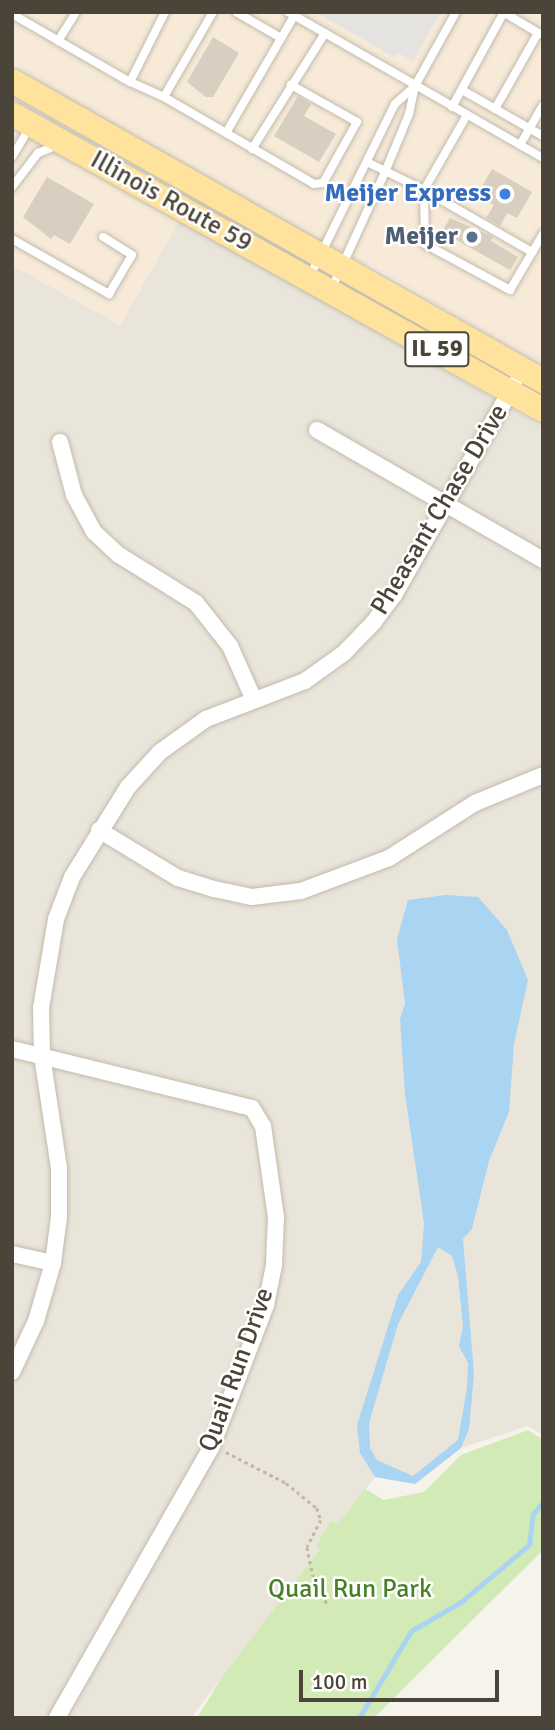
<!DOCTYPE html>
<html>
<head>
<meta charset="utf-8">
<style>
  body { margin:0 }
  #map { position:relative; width:555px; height:1730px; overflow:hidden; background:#f6f3ec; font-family:Signika,sans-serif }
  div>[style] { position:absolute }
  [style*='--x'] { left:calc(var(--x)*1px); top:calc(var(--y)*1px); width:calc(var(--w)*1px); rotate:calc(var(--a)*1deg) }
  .residential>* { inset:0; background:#eae5da }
  .commercial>* { inset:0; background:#f7ead8 }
  .green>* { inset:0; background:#d2eab5 }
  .parking>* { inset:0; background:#e5e3e0 }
  .water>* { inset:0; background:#a9d4f2 }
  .stream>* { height:4.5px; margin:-2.25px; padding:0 2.25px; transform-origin:2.25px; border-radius:2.25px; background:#a9d4f2 }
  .building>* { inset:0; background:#d8cfc1 }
  .path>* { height:2.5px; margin-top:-1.25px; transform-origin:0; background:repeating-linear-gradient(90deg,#c4b79f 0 3.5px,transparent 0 7px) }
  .roads { filter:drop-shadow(0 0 2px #c2bbae) drop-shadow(0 0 2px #c2bbae) }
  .service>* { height:8px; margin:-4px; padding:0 4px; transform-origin:4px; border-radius:4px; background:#fff }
  .minor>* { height:16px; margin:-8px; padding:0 8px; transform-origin:8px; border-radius:8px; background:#fff }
  .primary>* { height:24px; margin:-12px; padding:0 12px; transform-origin:12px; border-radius:12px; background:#ffe39c }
  .dots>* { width:19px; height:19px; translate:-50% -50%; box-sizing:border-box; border:4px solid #fff; border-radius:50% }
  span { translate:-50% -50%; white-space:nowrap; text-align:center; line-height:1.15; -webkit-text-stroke:5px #fff; paint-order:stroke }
  .shield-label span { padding:2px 5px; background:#fff; border:2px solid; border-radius:5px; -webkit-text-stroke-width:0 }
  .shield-label { font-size:24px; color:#4b4439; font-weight:700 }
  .shop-label { font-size:26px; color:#366cbe; font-weight:700 }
  .right { translate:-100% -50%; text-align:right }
  .street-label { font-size:26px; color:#4b4439 }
  .service-label { font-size:26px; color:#4e5e75; font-weight:700 }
  .park-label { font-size:26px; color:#4a7f2a }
  .frame { position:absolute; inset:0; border:14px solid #4b4439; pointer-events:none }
  .scale { position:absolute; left:299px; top:1670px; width:200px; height:32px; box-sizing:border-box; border:4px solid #4b4439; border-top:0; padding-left:9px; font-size:21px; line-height:24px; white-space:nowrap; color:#4b4439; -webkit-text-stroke:5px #fff; paint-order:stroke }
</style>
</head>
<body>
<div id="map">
  <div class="residential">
    <i style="clip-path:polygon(180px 219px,543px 427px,543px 1435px,528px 1426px,461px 1448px,415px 1484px,375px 1477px,191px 1718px,12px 1718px,12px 265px,120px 325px)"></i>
  </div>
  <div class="commercial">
    <i style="clip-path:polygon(12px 12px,543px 12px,543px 367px,381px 271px,279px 224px,134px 145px,12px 63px)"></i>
    <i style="clip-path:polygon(12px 133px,63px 153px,180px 219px,120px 325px,12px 265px)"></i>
  </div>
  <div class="green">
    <i style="clip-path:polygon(528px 1430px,543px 1440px,543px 1550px,374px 1718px,197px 1718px,222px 1677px,320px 1549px,316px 1546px,331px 1521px,338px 1524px,365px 1489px,384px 1500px,424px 1492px,461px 1455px)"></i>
  </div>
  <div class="parking">
    <i style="clip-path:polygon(315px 12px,441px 12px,413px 61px,398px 53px,394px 57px)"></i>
  </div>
  <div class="water">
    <i style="clip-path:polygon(evenodd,446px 895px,478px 897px,507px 930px,528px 980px,514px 1044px,509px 1112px,489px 1161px,472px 1229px,463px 1239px,474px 1374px,469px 1429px,461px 1448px,415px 1484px,375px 1477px,360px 1453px,357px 1425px,398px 1295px,421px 1262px,424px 1223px,405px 1094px,400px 1019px,405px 1004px,397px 939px,408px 900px,446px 895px,438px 1247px,452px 1256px,458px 1276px,463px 1326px,459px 1346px,468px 1363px,467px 1388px,458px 1440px,413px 1476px,377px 1460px,370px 1448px,369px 1423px,398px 1324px,438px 1247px)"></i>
  </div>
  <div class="stream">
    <i style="--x:359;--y:1718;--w:101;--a:-59.1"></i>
    <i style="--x:411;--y:1631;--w:58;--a:-30.1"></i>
    <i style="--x:461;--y:1602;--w:89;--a:-40"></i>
    <i style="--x:529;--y:1545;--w:31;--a:-83"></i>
    <i style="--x:533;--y:1514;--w:16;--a:-50"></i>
  </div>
  <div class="building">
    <i style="clip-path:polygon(213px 37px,239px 53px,213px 97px,206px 97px,187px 82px)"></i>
    <i style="clip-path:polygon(298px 96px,311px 104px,304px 116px,336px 134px,319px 162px,274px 136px)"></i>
    <i style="clip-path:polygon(492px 169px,532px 192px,517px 218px,507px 213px,500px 226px,486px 218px,494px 205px,477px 195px)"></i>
    <i style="clip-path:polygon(47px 177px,94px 204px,70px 244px,54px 235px,51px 239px,23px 217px)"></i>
    <i style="clip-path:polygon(450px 218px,493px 237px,491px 241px,518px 257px,510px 270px,442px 232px)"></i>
  </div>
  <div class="path">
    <i style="--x:226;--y:1452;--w:68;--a:27.3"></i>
    <i style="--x:286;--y:1483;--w:40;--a:39"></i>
    <i style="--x:317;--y:1508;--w:13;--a:72"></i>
    <i style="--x:321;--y:1520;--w:30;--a:117"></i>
    <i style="--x:307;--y:1547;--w:29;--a:78"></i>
    <i style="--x:313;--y:1575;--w:32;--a:64"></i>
  </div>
  <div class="roads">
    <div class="service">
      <i style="--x:213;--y:12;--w:98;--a:120"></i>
      <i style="--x:164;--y:97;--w:173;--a:30.1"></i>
      <i style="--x:314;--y:184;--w:9;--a:-6"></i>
      <i style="--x:323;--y:183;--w:70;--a:-60.9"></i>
      <i style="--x:357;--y:122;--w:76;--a:-150.7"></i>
      <i style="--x:236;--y:12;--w:52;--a:30"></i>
      <i style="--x:288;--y:12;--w:294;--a:29.8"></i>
      <i style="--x:503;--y:12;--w:43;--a:30.7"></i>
      <i style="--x:12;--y:14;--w:136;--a:30"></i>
      <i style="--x:58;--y:41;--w:34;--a:-58"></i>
      <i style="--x:462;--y:90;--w:93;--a:29.6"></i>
      <i style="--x:164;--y:97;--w:37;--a:-156"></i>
      <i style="--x:130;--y:82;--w:78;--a:-63.4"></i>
      <i style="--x:452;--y:107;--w:108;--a:-61.3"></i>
      <i style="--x:495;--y:109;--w:87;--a:-60.5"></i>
      <i style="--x:226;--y:133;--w:135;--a:-59.8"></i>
      <i style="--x:520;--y:145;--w:46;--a:-60.1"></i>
      <i style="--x:252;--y:149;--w:137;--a:-57.8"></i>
      <i style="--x:12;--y:157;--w:35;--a:-59"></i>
      <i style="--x:369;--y:163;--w:61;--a:26.1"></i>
      <i style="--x:424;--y:190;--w:86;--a:-60.2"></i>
      <i style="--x:12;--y:187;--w:43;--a:-52.6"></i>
      <i style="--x:38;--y:153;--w:22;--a:-22"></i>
      <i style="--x:424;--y:190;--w:54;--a:88.9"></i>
      <i style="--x:425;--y:244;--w:97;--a:28.4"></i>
      <i style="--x:510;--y:290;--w:65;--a:-59.5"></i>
      <i style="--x:424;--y:190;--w:125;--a:29.9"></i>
      <i style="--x:12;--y:239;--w:112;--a:29.6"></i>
      <i style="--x:109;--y:294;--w:45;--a:-59.5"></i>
      <i style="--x:132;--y:255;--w:34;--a:-148"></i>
      <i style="--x:309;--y:278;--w:194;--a:-63.7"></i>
      <i style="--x:395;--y:104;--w:27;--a:-42"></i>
      <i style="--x:331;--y:290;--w:130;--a:-65.4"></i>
      <i style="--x:385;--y:172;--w:63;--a:-67.5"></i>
      <i style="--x:409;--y:114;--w:29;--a:-78"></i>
      <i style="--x:415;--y:86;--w:85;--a:-61"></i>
    </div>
    <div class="minor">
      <i style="--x:317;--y:430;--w:261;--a:29.9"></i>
      <i style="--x:60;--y:442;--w:55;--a:75.2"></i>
      <i style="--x:74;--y:495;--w:42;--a:61.6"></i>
      <i style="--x:94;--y:532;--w:34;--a:43"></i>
      <i style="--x:119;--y:555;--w:91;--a:31.9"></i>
      <i style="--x:196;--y:603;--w:55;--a:51.7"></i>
      <i style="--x:230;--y:646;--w:59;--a:66"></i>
      <i style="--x:99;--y:830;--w:92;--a:31.3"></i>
      <i style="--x:178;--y:878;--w:38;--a:17"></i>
      <i style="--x:214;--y:889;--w:39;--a:12"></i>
      <i style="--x:252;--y:897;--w:49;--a:-7"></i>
      <i style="--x:301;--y:891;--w:94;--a:-20.6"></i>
      <i style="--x:389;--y:858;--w:102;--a:-32.6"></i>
      <i style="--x:475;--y:803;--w:74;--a:-22.4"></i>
      <i style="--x:12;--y:1049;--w:247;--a:13.8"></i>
      <i style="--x:252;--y:1108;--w:21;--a:59"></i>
      <i style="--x:263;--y:1126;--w:92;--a:81.9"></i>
      <i style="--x:276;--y:1217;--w:48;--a:92.4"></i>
      <i style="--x:274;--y:1265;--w:41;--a:101.3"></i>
      <i style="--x:266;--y:1305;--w:151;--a:111"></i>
      <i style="--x:212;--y:1446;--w:313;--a:119.7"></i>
      <i style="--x:12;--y:1254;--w:42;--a:12.4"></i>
      <i style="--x:12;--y:1372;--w:56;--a:-64.8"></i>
      <i style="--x:36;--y:1321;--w:60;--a:-73.7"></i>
      <i style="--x:53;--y:1263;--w:46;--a:-82.6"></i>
      <i style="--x:59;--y:1217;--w:49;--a:-90"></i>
      <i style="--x:59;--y:1168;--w:114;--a:-98.6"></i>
      <i style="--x:42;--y:1055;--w:47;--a:-91.2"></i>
      <i style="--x:41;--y:1008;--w:90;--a:-80.4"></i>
      <i style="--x:56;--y:919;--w:45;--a:-69.1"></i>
      <i style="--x:72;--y:877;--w:106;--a:-58.1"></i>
      <i style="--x:128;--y:787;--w:47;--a:-47.6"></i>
      <i style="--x:160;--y:752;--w:57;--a:-35.7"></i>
      <i style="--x:206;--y:719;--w:106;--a:-21"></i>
      <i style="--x:305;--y:681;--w:48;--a:-35.7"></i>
      <i style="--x:344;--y:653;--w:42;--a:-46"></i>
      <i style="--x:373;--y:623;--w:35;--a:-53"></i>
      <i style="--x:394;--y:595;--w:242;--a:-60.3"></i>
    </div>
    <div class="primary">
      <i style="--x:12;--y:81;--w:610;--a:29.47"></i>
      <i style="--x:12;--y:114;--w:608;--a:29.14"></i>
    </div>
  </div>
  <div class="dots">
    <i style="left:505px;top:194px;background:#3f7fe0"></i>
    <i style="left:472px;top:237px;background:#5c6f8a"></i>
  </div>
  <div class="shield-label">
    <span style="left:437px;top:349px">IL 59</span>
  </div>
  <div class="shop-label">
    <span class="right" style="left:491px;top:194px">Meijer Express</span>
  </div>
  <div class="street-label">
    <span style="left:171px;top:202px;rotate:29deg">Illinois Route 59</span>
    <span style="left:440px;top:510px;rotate:-59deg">Pheasant Chase Drive</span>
    <span style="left:237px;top:1370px;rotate:-70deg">Quail Run Drive</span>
  </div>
  <div class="service-label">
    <span class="right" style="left:458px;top:237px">Meijer</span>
  </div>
  <div class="park-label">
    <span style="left:350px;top:1590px">Quail Run Park</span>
  </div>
  <div class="frame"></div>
  <div class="scale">100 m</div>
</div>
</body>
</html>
